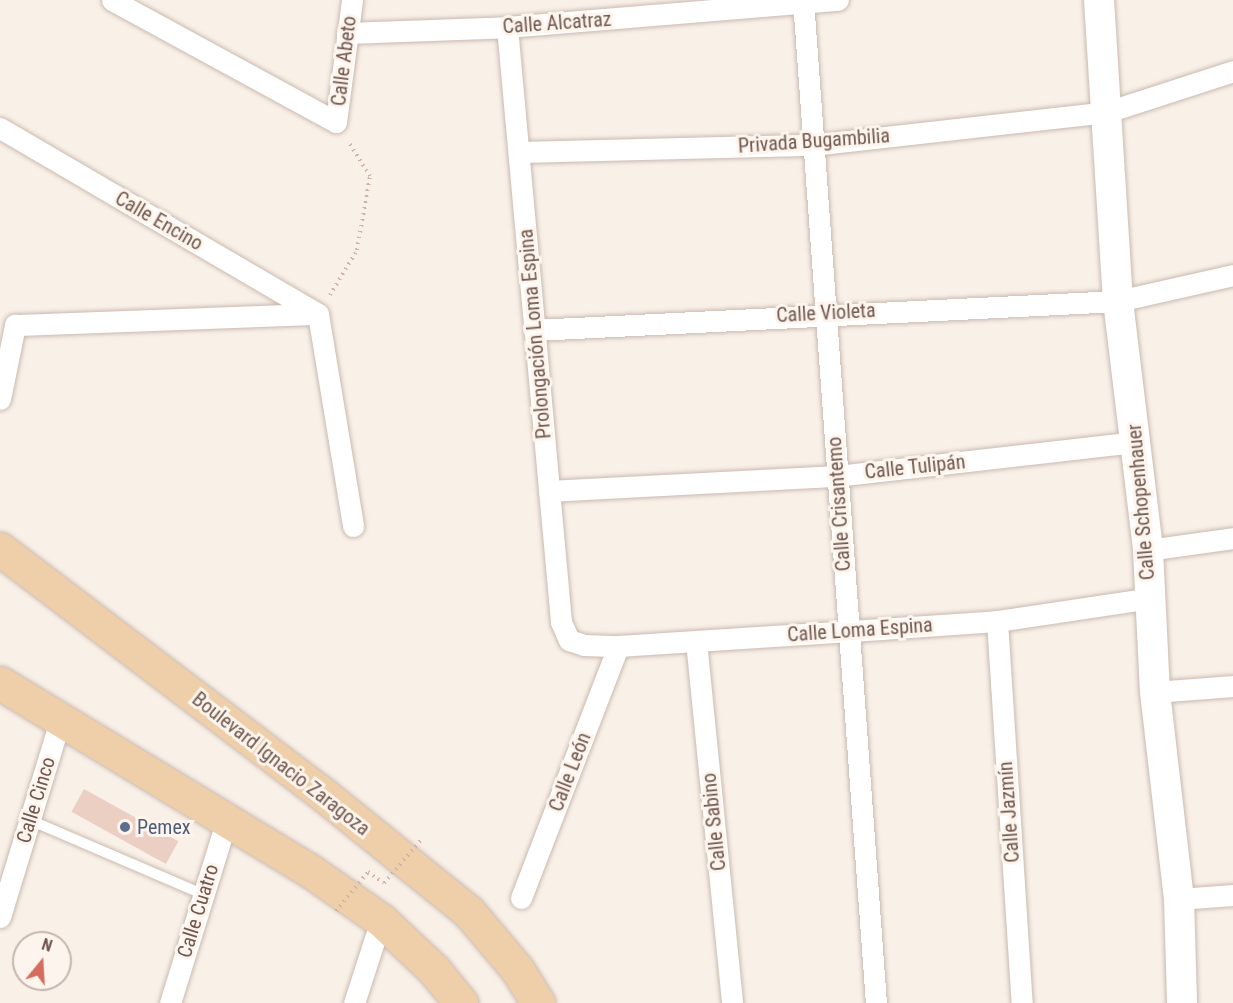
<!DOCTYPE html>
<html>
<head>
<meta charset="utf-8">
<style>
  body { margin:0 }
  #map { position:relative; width:1233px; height:1003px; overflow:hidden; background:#f9f1e8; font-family:"Roboto Condensed",sans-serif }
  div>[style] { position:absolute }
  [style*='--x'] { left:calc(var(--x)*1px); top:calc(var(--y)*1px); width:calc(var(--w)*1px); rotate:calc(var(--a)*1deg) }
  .building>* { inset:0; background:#ebcfc3; transform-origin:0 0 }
  .path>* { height:4px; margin-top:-2px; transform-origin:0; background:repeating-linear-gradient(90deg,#d0b3a6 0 1.5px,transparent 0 6px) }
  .roads { filter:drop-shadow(0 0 2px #cab9af) drop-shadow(0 0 2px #cab9af) }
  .lane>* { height:10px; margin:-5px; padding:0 5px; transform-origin:5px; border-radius:5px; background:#fff }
  .street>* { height:21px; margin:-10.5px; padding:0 10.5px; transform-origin:10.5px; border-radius:10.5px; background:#fff }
  .secondary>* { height:30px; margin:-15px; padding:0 15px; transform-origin:15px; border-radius:15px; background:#fff }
  .primary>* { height:33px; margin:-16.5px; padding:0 16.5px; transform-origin:16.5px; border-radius:16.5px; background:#efcfa9 }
  .path-bridge>* { height:4px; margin-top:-2px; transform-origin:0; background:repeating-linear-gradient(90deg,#d0b3a6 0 1.5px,transparent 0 6px) }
  .dots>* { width:16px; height:16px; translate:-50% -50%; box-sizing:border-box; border:3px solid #fdf5ed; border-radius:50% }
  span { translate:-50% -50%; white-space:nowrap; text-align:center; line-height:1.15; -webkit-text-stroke:6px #fdf5ed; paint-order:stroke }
  .street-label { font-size:20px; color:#70584f }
  .service-label { font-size:20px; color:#4e5e75 }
  .left { translate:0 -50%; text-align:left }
  .north { position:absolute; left:12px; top:931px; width:60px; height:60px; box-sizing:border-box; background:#fdf5ed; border:2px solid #c5b6ae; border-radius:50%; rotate:18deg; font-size:16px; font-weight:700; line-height:24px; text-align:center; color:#70584f }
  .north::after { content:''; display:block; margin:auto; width:21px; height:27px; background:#d36d5d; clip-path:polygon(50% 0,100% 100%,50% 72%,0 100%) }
</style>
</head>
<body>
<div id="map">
  <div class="building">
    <i style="left:84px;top:789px;width:108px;height:26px;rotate:29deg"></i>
  </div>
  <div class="path">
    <i style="--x:330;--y:295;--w:52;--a:-59"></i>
    <i style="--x:357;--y:250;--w:75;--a:-80"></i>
    <i style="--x:370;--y:176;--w:41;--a:-122.2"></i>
  </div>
  <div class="roads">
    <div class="lane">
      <i style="--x:30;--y:820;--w:188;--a:23.2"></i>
    </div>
    <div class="street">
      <i style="--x:112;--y:0;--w:255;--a:28.6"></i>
      <i style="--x:336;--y:122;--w:123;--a:-82.5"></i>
      <i style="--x:803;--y:0;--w:1006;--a:85.84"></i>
      <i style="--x:507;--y:27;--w:597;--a:84.81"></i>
      <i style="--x:561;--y:622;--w:20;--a:66"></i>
      <i style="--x:569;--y:640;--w:16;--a:18"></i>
      <i style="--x:584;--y:645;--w:34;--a:2"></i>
      <i style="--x:618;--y:646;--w:264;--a:-3.7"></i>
      <i style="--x:881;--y:629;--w:116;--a:-3.9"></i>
      <i style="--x:997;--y:621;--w:155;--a:-8.5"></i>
      <i style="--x:347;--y:33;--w:160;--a:-2.1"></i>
      <i style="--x:507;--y:27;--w:332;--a:-4.7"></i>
      <i style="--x:0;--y:128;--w:368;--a:30.3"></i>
      <i style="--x:520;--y:152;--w:293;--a:-1.4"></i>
      <i style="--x:813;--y:145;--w:296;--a:-6.4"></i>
      <i style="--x:1107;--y:112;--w:133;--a:-18"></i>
      <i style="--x:318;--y:314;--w:215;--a:80.6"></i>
      <i style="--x:15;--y:325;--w:302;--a:-2.1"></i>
      <i style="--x:534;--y:330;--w:585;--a:-2.84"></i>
      <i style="--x:1118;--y:301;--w:118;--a:-12.7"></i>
      <i style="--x:0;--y:399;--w:76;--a:-78.5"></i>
      <i style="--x:549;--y:491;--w:288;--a:-3"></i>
      <i style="--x:837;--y:476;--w:302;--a:-6.5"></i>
      <i style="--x:1148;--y:550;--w:86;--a:-8"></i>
      <i style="--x:997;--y:621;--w:383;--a:86.3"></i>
      <i style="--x:696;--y:641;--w:364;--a:84.3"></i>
      <i style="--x:1155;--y:692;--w:78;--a:-4.4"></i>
      <i style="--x:521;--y:898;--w:270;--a:-68.9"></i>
      <i style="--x:1179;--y:899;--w:54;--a:-4.2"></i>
      <i style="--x:0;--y:917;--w:208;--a:-73"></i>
      <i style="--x:170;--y:1003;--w:193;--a:-72.8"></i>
      <i style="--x:354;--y:1003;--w:87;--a:-72"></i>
    </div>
    <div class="secondary">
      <i style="--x:1099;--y:0;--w:302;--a:86.4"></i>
      <i style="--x:1118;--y:301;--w:251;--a:83.1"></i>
      <i style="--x:1148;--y:550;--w:142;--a:87.2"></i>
      <i style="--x:1155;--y:692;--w:208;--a:83.4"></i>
      <i style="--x:1179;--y:899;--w:104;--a:88.3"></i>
    </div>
    <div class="primary">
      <i style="--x:0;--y:549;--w:407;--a:37.2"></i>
      <i style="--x:324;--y:795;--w:185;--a:38.9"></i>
      <i style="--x:468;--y:911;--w:76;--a:49.8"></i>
      <i style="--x:517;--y:969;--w:40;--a:58"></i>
      <i style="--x:0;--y:683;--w:361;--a:31.2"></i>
      <i style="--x:309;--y:870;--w:88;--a:34.8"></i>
      <i style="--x:381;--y:920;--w:73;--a:43.3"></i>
      <i style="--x:434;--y:970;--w:43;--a:50.7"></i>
    </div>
  </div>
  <div class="path-bridge">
    <i style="--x:336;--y:911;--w:50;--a:-50.6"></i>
    <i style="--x:368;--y:872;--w:19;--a:35"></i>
    <i style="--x:384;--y:883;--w:57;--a:-49.3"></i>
  </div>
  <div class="dots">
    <i style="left:125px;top:827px;background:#5c6f8a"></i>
  </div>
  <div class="street-label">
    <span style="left:557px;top:23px;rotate:-4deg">Calle Alcatraz</span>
    <span style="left:344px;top:61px;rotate:-83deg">Calle Abeto</span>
    <span style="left:814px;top:141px;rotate:-4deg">Privada Bugambilia</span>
    <span style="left:159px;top:221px;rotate:30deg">Calle Encino</span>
    <span style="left:826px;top:313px;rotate:-3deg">Calle Violeta</span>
    <span style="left:535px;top:334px;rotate:-95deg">Prolongación Loma Espina</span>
    <span style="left:915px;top:467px;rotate:-6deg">Calle Tulipán</span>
    <span style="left:1141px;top:502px;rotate:-95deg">Calle Schopenhauer</span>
    <span style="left:839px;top:504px;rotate:-94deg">Calle Crisantemo</span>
    <span style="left:860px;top:630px;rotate:-4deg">Calle Loma Espina</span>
    <span style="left:281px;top:764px;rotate:38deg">Boulevard Ignacio Zaragoza</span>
    <span style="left:570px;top:772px;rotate:-69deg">Calle León</span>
    <span style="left:36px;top:800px;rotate:-73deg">Calle Cinco</span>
    <span style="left:1009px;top:812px;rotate:-94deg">Calle Jazmín</span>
    <span style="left:714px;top:822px;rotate:-96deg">Calle Sabino</span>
    <span style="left:198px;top:911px;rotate:-73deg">Calle Cuatro</span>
  </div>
  <div class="service-label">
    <span class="left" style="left:137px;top:827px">Pemex</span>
  </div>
  <div class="north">N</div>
</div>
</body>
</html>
